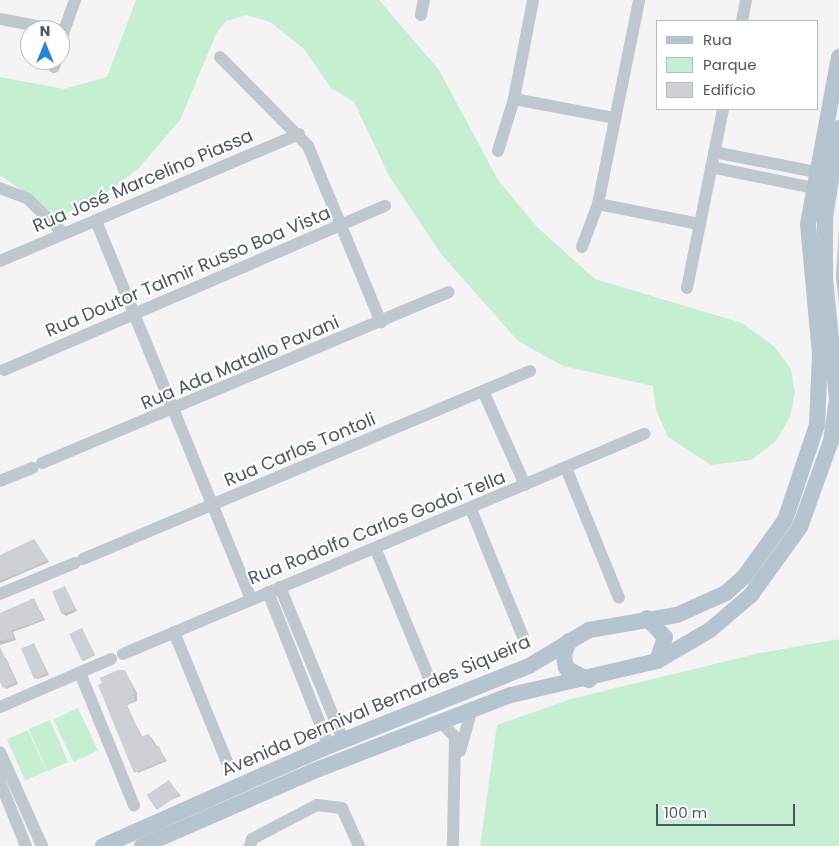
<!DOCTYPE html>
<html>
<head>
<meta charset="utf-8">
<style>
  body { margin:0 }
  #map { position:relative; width:839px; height:846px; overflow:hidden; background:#f5f3f3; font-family:Poppins,sans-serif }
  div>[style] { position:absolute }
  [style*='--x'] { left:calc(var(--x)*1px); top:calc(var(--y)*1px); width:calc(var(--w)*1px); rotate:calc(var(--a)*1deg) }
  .green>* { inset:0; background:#c6eed2; transform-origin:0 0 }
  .shadow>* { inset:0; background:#0003 }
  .building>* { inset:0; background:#cdd0d5; transform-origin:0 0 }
  .minor>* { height:12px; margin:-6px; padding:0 6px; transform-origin:6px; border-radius:6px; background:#bfc8ce }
  .major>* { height:16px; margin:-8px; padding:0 8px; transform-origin:8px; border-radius:8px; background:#b5c4cf }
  span { translate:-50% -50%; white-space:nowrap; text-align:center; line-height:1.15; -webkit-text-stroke:4px #fff; paint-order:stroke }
  .street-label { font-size:18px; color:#4b585f }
  .legend { position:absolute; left:656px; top:20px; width:162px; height:90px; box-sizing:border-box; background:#fff; border:1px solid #b7bcbf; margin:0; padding:6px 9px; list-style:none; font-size:15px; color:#4b585f }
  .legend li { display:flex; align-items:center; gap:10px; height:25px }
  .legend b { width:25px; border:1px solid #b7bcbf }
  .north { position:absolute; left:20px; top:20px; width:50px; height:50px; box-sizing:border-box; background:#fff; border:1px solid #b7bcbf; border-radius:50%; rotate:0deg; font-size:14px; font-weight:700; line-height:20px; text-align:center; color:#4b585f }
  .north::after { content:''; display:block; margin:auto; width:18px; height:22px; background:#2685db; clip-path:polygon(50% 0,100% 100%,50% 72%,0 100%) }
  .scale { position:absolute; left:656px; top:804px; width:139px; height:22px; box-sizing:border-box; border:2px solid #4b585f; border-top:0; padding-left:6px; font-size:15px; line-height:18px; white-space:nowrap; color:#4b585f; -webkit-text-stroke:4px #fff; paint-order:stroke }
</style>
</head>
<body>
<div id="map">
  <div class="green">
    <i style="clip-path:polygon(136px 0,379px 0,439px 70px,498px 180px,537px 227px,595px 279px,742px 323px,775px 347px,791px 369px,795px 393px,790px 417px,775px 442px,751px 460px,711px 465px,668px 437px,656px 410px,653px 386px,563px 366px,518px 341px,441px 254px,389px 176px,354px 102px,331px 88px,304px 49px,270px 22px,246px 15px,226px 21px,217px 32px,180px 120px,138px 169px,103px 195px,59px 217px,0 175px,0 77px,64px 89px,107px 77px)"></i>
    <i style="clip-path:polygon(839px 639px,839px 846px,480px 846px,497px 725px,571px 699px,760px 653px)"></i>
    <i style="left:78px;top:708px;width:47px;height:27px;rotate:65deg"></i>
    <i style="left:50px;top:720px;width:46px;height:23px;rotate:67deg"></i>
    <i style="left:28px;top:730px;width:45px;height:23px;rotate:66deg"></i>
  </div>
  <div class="shadow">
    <i style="clip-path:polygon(839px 228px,839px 305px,836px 277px)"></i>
    <i style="clip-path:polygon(34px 541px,49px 562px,0 583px,0 557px)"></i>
    <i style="clip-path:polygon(65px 587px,77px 611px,66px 616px,63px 614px)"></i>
    <i style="clip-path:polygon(34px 599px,45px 620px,13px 632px,16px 640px,0 645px,0 614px)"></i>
    <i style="clip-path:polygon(82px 630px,95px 655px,83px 661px,81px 659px)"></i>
    <i style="clip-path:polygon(34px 644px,49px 675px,38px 679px,35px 678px)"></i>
    <i style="clip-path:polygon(0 658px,6px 658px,18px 684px,6px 689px,0 679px)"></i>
    <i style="clip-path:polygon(125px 671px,137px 693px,137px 701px,127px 705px,136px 725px,143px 738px,151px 737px,167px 761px,138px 773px,99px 686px)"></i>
    <i style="clip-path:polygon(169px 782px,181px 796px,153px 806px)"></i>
  </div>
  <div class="building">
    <i style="clip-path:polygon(34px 539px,48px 560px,0 581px,0 555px)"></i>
    <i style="left:65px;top:586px;width:25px;height:14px;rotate:67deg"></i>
    <i style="clip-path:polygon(34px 598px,43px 619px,11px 631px,14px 638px,0 641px,0 613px)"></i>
    <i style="left:82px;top:628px;width:29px;height:14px;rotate:65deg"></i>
    <i style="left:34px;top:643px;width:33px;height:14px;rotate:67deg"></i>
    <i style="clip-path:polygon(0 647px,16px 682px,3px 688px,0 682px)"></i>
    <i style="clip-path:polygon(118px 670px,125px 670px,134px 690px,135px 700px,126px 704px,134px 722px,141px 737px,149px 734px,155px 747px,159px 746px,165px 760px,134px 773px,98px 685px,102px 683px,100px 678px)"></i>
    <i style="left:169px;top:780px;width:18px;height:27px;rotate:56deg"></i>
  </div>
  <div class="minor">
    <i style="--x:421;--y:15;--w:15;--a:-79"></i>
    <i style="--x:0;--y:19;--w:59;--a:10.7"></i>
    <i style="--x:742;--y:21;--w:21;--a:-79"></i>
    <i style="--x:60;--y:42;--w:45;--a:-70.3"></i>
    <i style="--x:220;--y:57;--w:125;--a:45.3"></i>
    <i style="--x:308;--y:146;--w:191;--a:67.5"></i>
    <i style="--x:54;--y:67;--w:7;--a:-74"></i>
    <i style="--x:514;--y:99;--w:103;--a:10.7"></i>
    <i style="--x:498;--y:151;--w:54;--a:-72.9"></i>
    <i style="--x:514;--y:99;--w:101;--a:-79.1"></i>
    <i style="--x:714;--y:152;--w:104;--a:11.1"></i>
    <i style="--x:711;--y:167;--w:104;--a:11.6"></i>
    <i style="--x:0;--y:188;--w:30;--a:21"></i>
    <i style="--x:28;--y:199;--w:49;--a:44.2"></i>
    <i style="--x:598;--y:204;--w:103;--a:11.2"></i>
    <i style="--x:96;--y:221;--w:409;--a:67.7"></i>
    <i style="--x:582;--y:247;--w:46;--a:-69.6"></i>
    <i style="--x:598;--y:204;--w:208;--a:-78.6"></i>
    <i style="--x:0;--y:261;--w:325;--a:-23"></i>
    <i style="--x:687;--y:288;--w:183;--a:-78.6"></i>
    <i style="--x:4;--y:370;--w:415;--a:-23.3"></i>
    <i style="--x:483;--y:391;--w:103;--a:65.9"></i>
    <i style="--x:42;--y:463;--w:441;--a:-22.8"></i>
    <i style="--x:566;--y:468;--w:140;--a:67.8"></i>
    <i style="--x:0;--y:481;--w:35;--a:-22"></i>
    <i style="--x:471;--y:509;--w:138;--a:67.9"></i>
    <i style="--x:376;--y:550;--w:139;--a:67.5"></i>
    <i style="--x:83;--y:559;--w:485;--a:-22.8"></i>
    <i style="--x:280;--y:587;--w:165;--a:67.6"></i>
    <i style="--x:268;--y:592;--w:166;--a:68.4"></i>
    <i style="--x:0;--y:594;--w:81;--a:-22.5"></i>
    <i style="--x:174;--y:632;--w:140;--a:67.8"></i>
    <i style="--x:123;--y:654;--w:566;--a:-22.89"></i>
    <i style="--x:80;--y:673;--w:143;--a:67.8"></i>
    <i style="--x:0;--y:707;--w:121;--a:-23.4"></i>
    <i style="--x:441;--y:722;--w:21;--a:47"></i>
    <i style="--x:455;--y:737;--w:109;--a:91.1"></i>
    <i style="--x:460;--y:751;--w:41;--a:-74.2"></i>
    <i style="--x:0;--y:752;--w:103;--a:65.9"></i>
    <i style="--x:2;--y:758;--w:24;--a:95"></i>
    <i style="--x:0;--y:782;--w:69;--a:67.9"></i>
    <i style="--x:250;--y:846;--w:7;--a:-74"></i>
    <i style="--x:252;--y:839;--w:73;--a:-27.6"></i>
    <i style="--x:317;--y:805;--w:25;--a:7"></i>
    <i style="--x:342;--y:808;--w:42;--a:65.9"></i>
  </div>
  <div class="major">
    <i style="--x:647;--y:618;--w:26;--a:47"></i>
    <i style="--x:665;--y:637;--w:25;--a:108"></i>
    <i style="--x:569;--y:641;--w:15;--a:110"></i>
    <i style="--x:564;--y:655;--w:13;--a:81"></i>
    <i style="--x:566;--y:668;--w:26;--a:28"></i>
    <i style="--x:103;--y:846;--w:247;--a:-23.9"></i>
    <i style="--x:329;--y:746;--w:215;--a:-21.8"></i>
    <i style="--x:529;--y:666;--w:70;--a:-31"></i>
    <i style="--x:589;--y:630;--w:89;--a:-9.7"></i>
    <i style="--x:677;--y:615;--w:54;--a:-24.2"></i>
    <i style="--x:726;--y:593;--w:24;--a:-42"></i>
    <i style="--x:744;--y:577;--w:70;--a:-54.3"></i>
    <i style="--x:785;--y:520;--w:100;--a:-71.4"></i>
    <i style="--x:817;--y:425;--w:71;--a:-87.6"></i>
    <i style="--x:820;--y:354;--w:131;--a:-95.3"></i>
    <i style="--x:808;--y:224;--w:170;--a:-79.5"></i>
    <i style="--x:142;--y:846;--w:184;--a:-23.6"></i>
    <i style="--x:311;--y:772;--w:214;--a:-21.1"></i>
    <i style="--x:511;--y:695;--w:150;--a:-13.1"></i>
    <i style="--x:657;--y:661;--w:61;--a:-30.3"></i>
    <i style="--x:710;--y:630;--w:54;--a:-40.5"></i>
    <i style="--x:751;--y:595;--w:84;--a:-54.2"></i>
    <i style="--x:800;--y:527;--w:91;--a:-70.2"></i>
    <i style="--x:831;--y:441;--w:42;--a:-81.9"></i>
    <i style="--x:837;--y:399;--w:122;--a:-95.7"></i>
    <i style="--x:825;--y:278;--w:60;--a:-90"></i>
    <i style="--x:825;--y:218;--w:91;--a:-81.2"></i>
  </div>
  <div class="street-label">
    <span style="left:143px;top:181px;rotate:-23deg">Rua José Marcelino Piassa</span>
    <span style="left:188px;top:272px;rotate:-23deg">Rua Doutor Talmir Russo Boa Vista</span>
    <span style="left:240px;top:363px;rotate:-23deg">Rua Ada Matallo Pavani</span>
    <span style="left:300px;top:450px;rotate:-23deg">Rua Carlos Tontoli</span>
    <span style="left:377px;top:528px;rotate:-22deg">Rua Rodolfo Carlos Godoi Tella</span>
    <span style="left:376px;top:706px;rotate:-23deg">Avenida Dermival Bernardes Siqueira</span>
  </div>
  <ul class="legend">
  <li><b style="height:6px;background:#b5c4cf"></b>Rua</li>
  <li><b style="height:14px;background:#c6eed2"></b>Parque</li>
  <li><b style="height:14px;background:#cdd0d5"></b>Edifício</li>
  </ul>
  <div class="north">N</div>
  <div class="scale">100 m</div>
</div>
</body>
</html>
